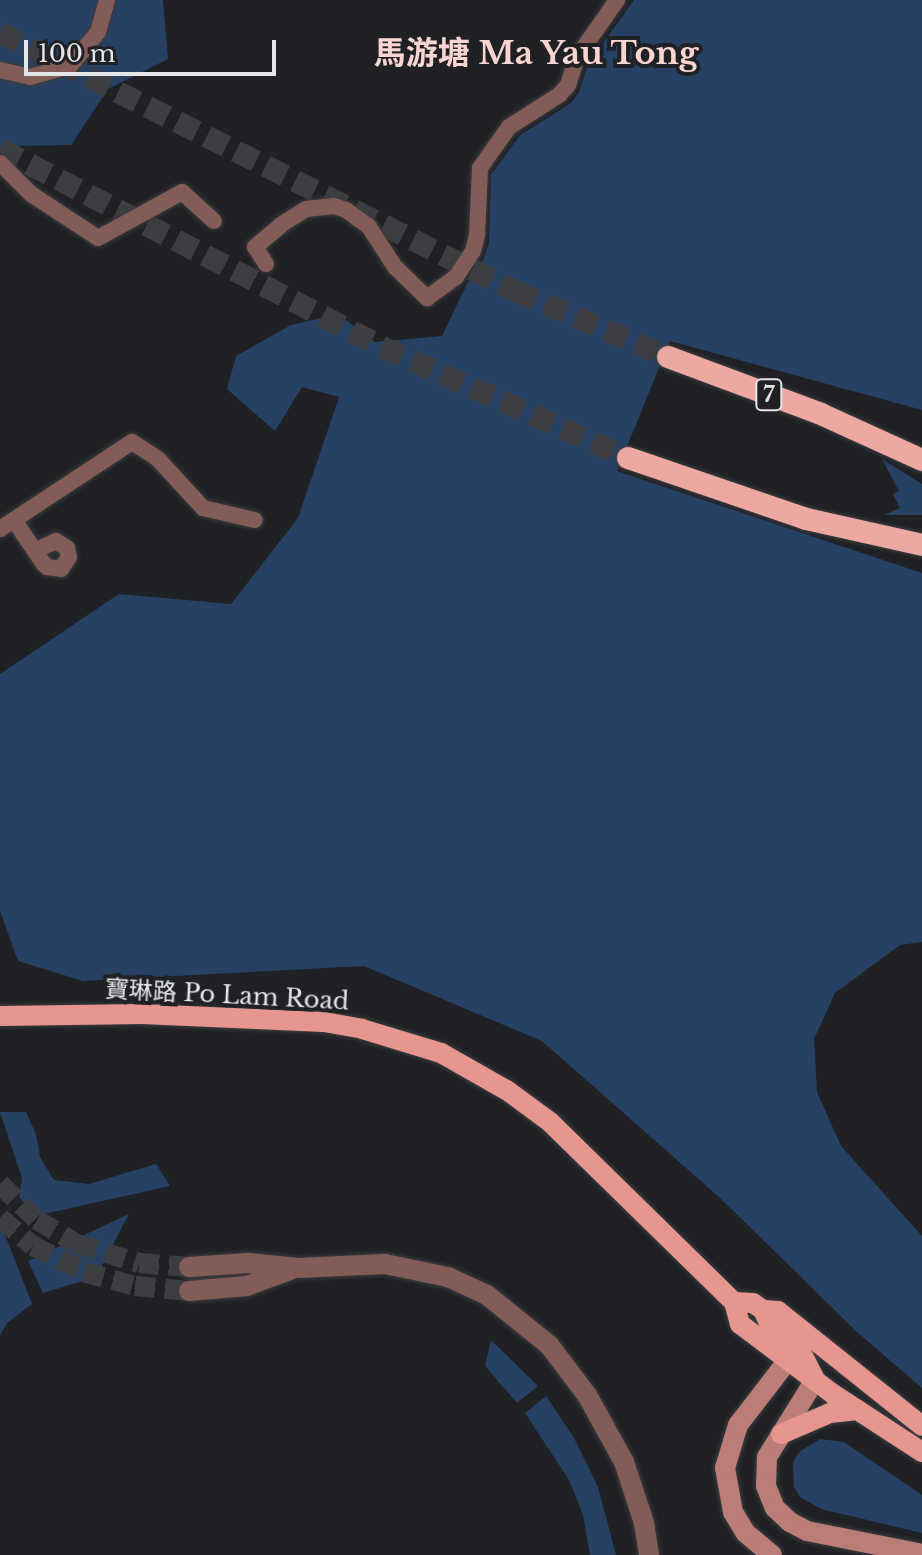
<!DOCTYPE html>
<html>
<head>
<meta charset="utf-8">
<style>
  body { margin:0 }
  #map { position:relative; width:922px; height:1555px; overflow:hidden; background:#1f2124; font-family:"Libre Baskerville","Noto Sans TC",serif }
  div>[style] { position:absolute }
  [style*='--x'] { left:calc(var(--x)*1px); top:calc(var(--y)*1px); width:calc(var(--w)*1px); rotate:calc(var(--a)*1deg) }
  .green>* { inset:0; background:#274165 }
  .tertiary-tunnel>* { height:20px; margin-top:-10px; transform-origin:0; background:repeating-linear-gradient(90deg,#3d3e41 0 20px,transparent 0 30px) }
  .trunk-tunnel>* { height:22px; margin-top:-11px; transform-origin:0; background:repeating-linear-gradient(90deg,#3d3e41 0 22px,transparent 0 33px) }
  .roads { filter:drop-shadow(0 0 2px #3b3c3f) drop-shadow(0 0 2px #3b3c3f) }
  .minor>* { height:16px; margin:-8px; padding:0 8px; transform-origin:8px; border-radius:8px; background:#835c58 }
  .tertiary>* { height:20px; margin:-10px; padding:0 10px; transform-origin:10px; border-radius:10px; background:#835c58 }
  .secondary>* { height:20px; margin:-10px; padding:0 10px; transform-origin:10px; border-radius:10px; background:#ba7d77 }
  .primary>* { height:20px; margin:-10px; padding:0 10px; transform-origin:10px; border-radius:10px; background:#e6968f }
  .trunk>* { height:22px; margin:-11px; padding:0 11px; transform-origin:11px; border-radius:11px; background:#eea8a2 }
  span { translate:-50% -50%; white-space:nowrap; text-align:center; line-height:1.15; -webkit-text-stroke:8px #1f2124; paint-order:stroke }
  .shield-label span { padding:2px 6px; background:#1f2124; border:2px solid; border-radius:6px; -webkit-text-stroke-width:0 }
  .shield-label { font-size:22px; color:#e4e5e7; font-weight:700 }
  .street-label { font-size:24px; color:#e4e5e7 }
  .district-label { font-size:32px; color:#f8d5d1; font-weight:700 }
  .scale { position:absolute; left:24px; top:40px; width:252px; height:36px; box-sizing:border-box; border:4px solid #e4e5e7; border-top:0; padding-left:10px; font-size:24px; line-height:28px; white-space:nowrap; color:#e4e5e7; -webkit-text-stroke:6px #1f2124; paint-order:stroke }
</style>
</head>
<body>
<div id="map">
  <div class="green">
    <i style="clip-path:polygon(0 0,163px 0,168px 59px,108px 89px,71px 145px,9px 146px,0 149px)"></i>
    <i style="clip-path:polygon(634px 0,922px 0,922px 410px,670px 341px,617px 471px,922px 573px,922px 942px,900px 945px,835px 993px,814px 1039px,817px 1092px,841px 1146px,922px 1236px,922px 1388px,856px 1331px,719px 1197px,542px 1041px,364px 966px,83px 981px,18px 961px,0 911px,0 674px,119px 594px,231px 604px,298px 518px,339px 397px,302px 387px,275px 431px,227px 389px,236px 356px,291px 325px,338px 314px,375px 342px,442px 336px,467px 284px,484px 258px,489px 242px,491px 175px,520px 135px,571px 103px,579px 92px,588px 64px)"></i>
    <i style="clip-path:polygon(882px 459px,922px 484px,922px 515px,884px 515px,900px 508px,893px 494px,899px 491px)"></i>
    <i style="clip-path:polygon(0 1112px,26px 1112px,36px 1134px,40px 1157px,54px 1180px,89px 1184px,156px 1164px,170px 1186px,35px 1216px,19px 1197px,22px 1178px)"></i>
    <i style="clip-path:polygon(129px 1214px,96px 1277px,43px 1293px,28px 1261px)"></i>
    <i style="clip-path:polygon(0 1222px,32px 1304px,7px 1323px,0 1335px)"></i>
    <i style="clip-path:polygon(491px 1340px,538px 1386px,517px 1403px,485px 1366px)"></i>
    <i style="clip-path:polygon(546px 1396px,574px 1438px,598px 1487px,616px 1555px,590px 1555px,583px 1515px,569px 1480px,525px 1413px)"></i>
    <i style="clip-path:polygon(820px 1439px,844px 1442px,922px 1495px,922px 1533px,821px 1509px,800px 1497px,794px 1487px,793px 1462px,799px 1452px)"></i>
  </div>
  <div class="tertiary-tunnel">
    <i style="--x:0;--y:1184;--w:52;--a:44.2"></i>
    <i style="--x:37;--y:1220;--w:47;--a:31"></i>
    <i style="--x:77;--y:1244;--w:65;--a:17"></i>
    <i style="--x:139;--y:1263;--w:50;--a:4.6"></i>
    <i style="--x:0;--y:1218;--w:43;--a:40.3"></i>
    <i style="--x:33;--y:1246;--w:57;--a:27"></i>
    <i style="--x:84;--y:1272;--w:53;--a:15.4"></i>
    <i style="--x:135;--y:1286;--w:54;--a:5.3"></i>
  </div>
  <div class="trunk-tunnel">
    <i style="--x:0;--y:33;--w:576;--a:26.61"></i>
    <i style="--x:515;--y:291;--w:167;--a:23.3"></i>
    <i style="--x:0;--y:149;--w:430;--a:27.4"></i>
    <i style="--x:382;--y:347;--w:270;--a:24.3"></i>
  </div>
  <div class="roads">
    <div class="minor">
      <i style="--x:0;--y:70;--w:31;--a:13"></i>
      <i style="--x:30;--y:77;--w:41;--a:-15.4"></i>
      <i style="--x:70;--y:66;--w:44;--a:-50.5"></i>
      <i style="--x:98;--y:32;--w:33;--a:-74"></i>
      <i style="--x:0;--y:163;--w:44;--a:45"></i>
      <i style="--x:31;--y:194;--w:80;--a:33.3"></i>
      <i style="--x:98;--y:238;--w:96;--a:-28.7"></i>
      <i style="--x:182;--y:192;--w:43;--a:42.2"></i>
      <i style="--x:266;--y:264;--w:20;--a:-123"></i>
      <i style="--x:255;--y:247;--w:35;--a:-40"></i>
      <i style="--x:282;--y:224;--w:28;--a:-32"></i>
      <i style="--x:306;--y:209;--w:28;--a:-6"></i>
      <i style="--x:334;--y:206;--w:13;--a:18"></i>
      <i style="--x:346;--y:210;--w:29;--a:36"></i>
      <i style="--x:369;--y:227;--w:48;--a:57"></i>
      <i style="--x:395;--y:267;--w:45;--a:44.1"></i>
      <i style="--x:427;--y:298;--w:36;--a:-36"></i>
      <i style="--x:456;--y:277;--w:31;--a:-57"></i>
      <i style="--x:473;--y:251;--w:16;--a:-76"></i>
      <i style="--x:477;--y:235;--w:67;--a:-87.4"></i>
      <i style="--x:480;--y:168;--w:50;--a:-54.7"></i>
      <i style="--x:509;--y:127;--w:59;--a:-32.6"></i>
      <i style="--x:559;--y:95;--w:13;--a:-48"></i>
      <i style="--x:568;--y:85;--w:29;--a:-72"></i>
      <i style="--x:577;--y:57;--w:70;--a:-54.9"></i>
      <i style="--x:14;--y:520;--w:37;--a:56"></i>
      <i style="--x:35;--y:551;--w:14;--a:56"></i>
      <i style="--x:43;--y:563;--w:6;--a:45"></i>
      <i style="--x:47;--y:567;--w:14;--a:8"></i>
      <i style="--x:61;--y:569;--w:14;--a:-56"></i>
      <i style="--x:69;--y:557;--w:9;--a:-103"></i>
      <i style="--x:67;--y:548;--w:13;--a:-148"></i>
      <i style="--x:56;--y:541;--w:23;--a:155"></i>
      <i style="--x:0;--y:529;--w:158;--a:-33.4"></i>
      <i style="--x:132;--y:442;--w:31;--a:33"></i>
      <i style="--x:158;--y:459;--w:67;--a:47.4"></i>
      <i style="--x:203;--y:508;--w:53;--a:13"></i>
    </div>
    <div class="tertiary">
      <i style="--x:189;--y:1267;--w:59;--a:-3.9"></i>
      <i style="--x:248;--y:1263;--w:50;--a:5.7"></i>
      <i style="--x:298;--y:1268;--w:87;--a:-2.6"></i>
      <i style="--x:385;--y:1264;--w:64;--a:11.7"></i>
      <i style="--x:448;--y:1277;--w:43;--a:24.8"></i>
      <i style="--x:487;--y:1295;--w:80;--a:38.9"></i>
      <i style="--x:549;--y:1345;--w:63;--a:52.8"></i>
      <i style="--x:587;--y:1395;--w:77;--a:61.1"></i>
      <i style="--x:624;--y:1462;--w:64;--a:71.8"></i>
      <i style="--x:644;--y:1523;--w:32;--a:81"></i>
      <i style="--x:189;--y:1291;--w:58;--a:-4.9"></i>
      <i style="--x:247;--y:1286;--w:46;--a:-20.4"></i>
    </div>
    <div class="secondary">
      <i style="--x:815;--y:1380;--w:91;--a:121.9"></i>
      <i style="--x:767;--y:1457;--w:29;--a:92"></i>
      <i style="--x:766;--y:1486;--w:24;--a:68"></i>
      <i style="--x:775;--y:1508;--w:21;--a:43"></i>
      <i style="--x:790;--y:1522;--w:19;--a:28"></i>
      <i style="--x:807;--y:1531;--w:117;--a:11.3"></i>
      <i style="--x:772;--y:1555;--w:35;--a:-140"></i>
      <i style="--x:745;--y:1532;--w:23;--a:-121"></i>
      <i style="--x:733;--y:1512;--w:45;--a:-100.3"></i>
      <i style="--x:725;--y:1468;--w:45;--a:-73.2"></i>
      <i style="--x:738;--y:1425;--w:98;--a:-52.4"></i>
    </div>
    <div class="primary">
      <i style="--x:0;--y:1016;--w:142;--a:-0.8"></i>
      <i style="--x:142;--y:1014;--w:182;--a:2.5"></i>
      <i style="--x:324;--y:1022;--w:39;--a:10"></i>
      <i style="--x:362;--y:1029;--w:83;--a:16.9"></i>
      <i style="--x:441;--y:1053;--w:77;--a:29.6"></i>
      <i style="--x:508;--y:1091;--w:52;--a:36.4"></i>
      <i style="--x:550;--y:1122;--w:257;--a:44.4"></i>
      <i style="--x:734;--y:1302;--w:23;--a:75"></i>
      <i style="--x:740;--y:1324;--w:116;--a:37"></i>
      <i style="--x:833;--y:1394;--w:106;--a:33.1"></i>
      <i style="--x:734;--y:1302;--w:19;--a:3"></i>
      <i style="--x:753;--y:1303;--w:12;--a:35"></i>
      <i style="--x:763;--y:1310;--w:15;--a:4"></i>
      <i style="--x:778;--y:1311;--w:184;--a:38.6"></i>
      <i style="--x:763;--y:1310;--w:17;--a:65"></i>
      <i style="--x:770;--y:1325;--w:35;--a:37"></i>
      <i style="--x:798;--y:1346;--w:36;--a:63"></i>
      <i style="--x:781;--y:1434;--w:53;--a:-23.2"></i>
      <i style="--x:830;--y:1413;--w:28;--a:-6"></i>
    </div>
    <div class="trunk">
      <i style="--x:668;--y:357;--w:163;--a:20.4"></i>
      <i style="--x:821;--y:414;--w:111;--a:24.5"></i>
      <i style="--x:628;--y:458;--w:188;--a:18.9"></i>
      <i style="--x:806;--y:519;--w:119;--a:12.6"></i>
    </div>
  </div>
  <div class="shield-label">
    <span style="left:769px;top:395px">7</span>
  </div>
  <div class="street-label">
    <span style="left:227px;top:995px;rotate:3deg">寶琳路 Po Lam Road</span>
  </div>
  <div class="district-label">
    <span style="left:536px;top:53px">馬游塘 Ma Yau Tong</span>
  </div>
  <div class="scale">100 m</div>
</div>
</body>
</html>
